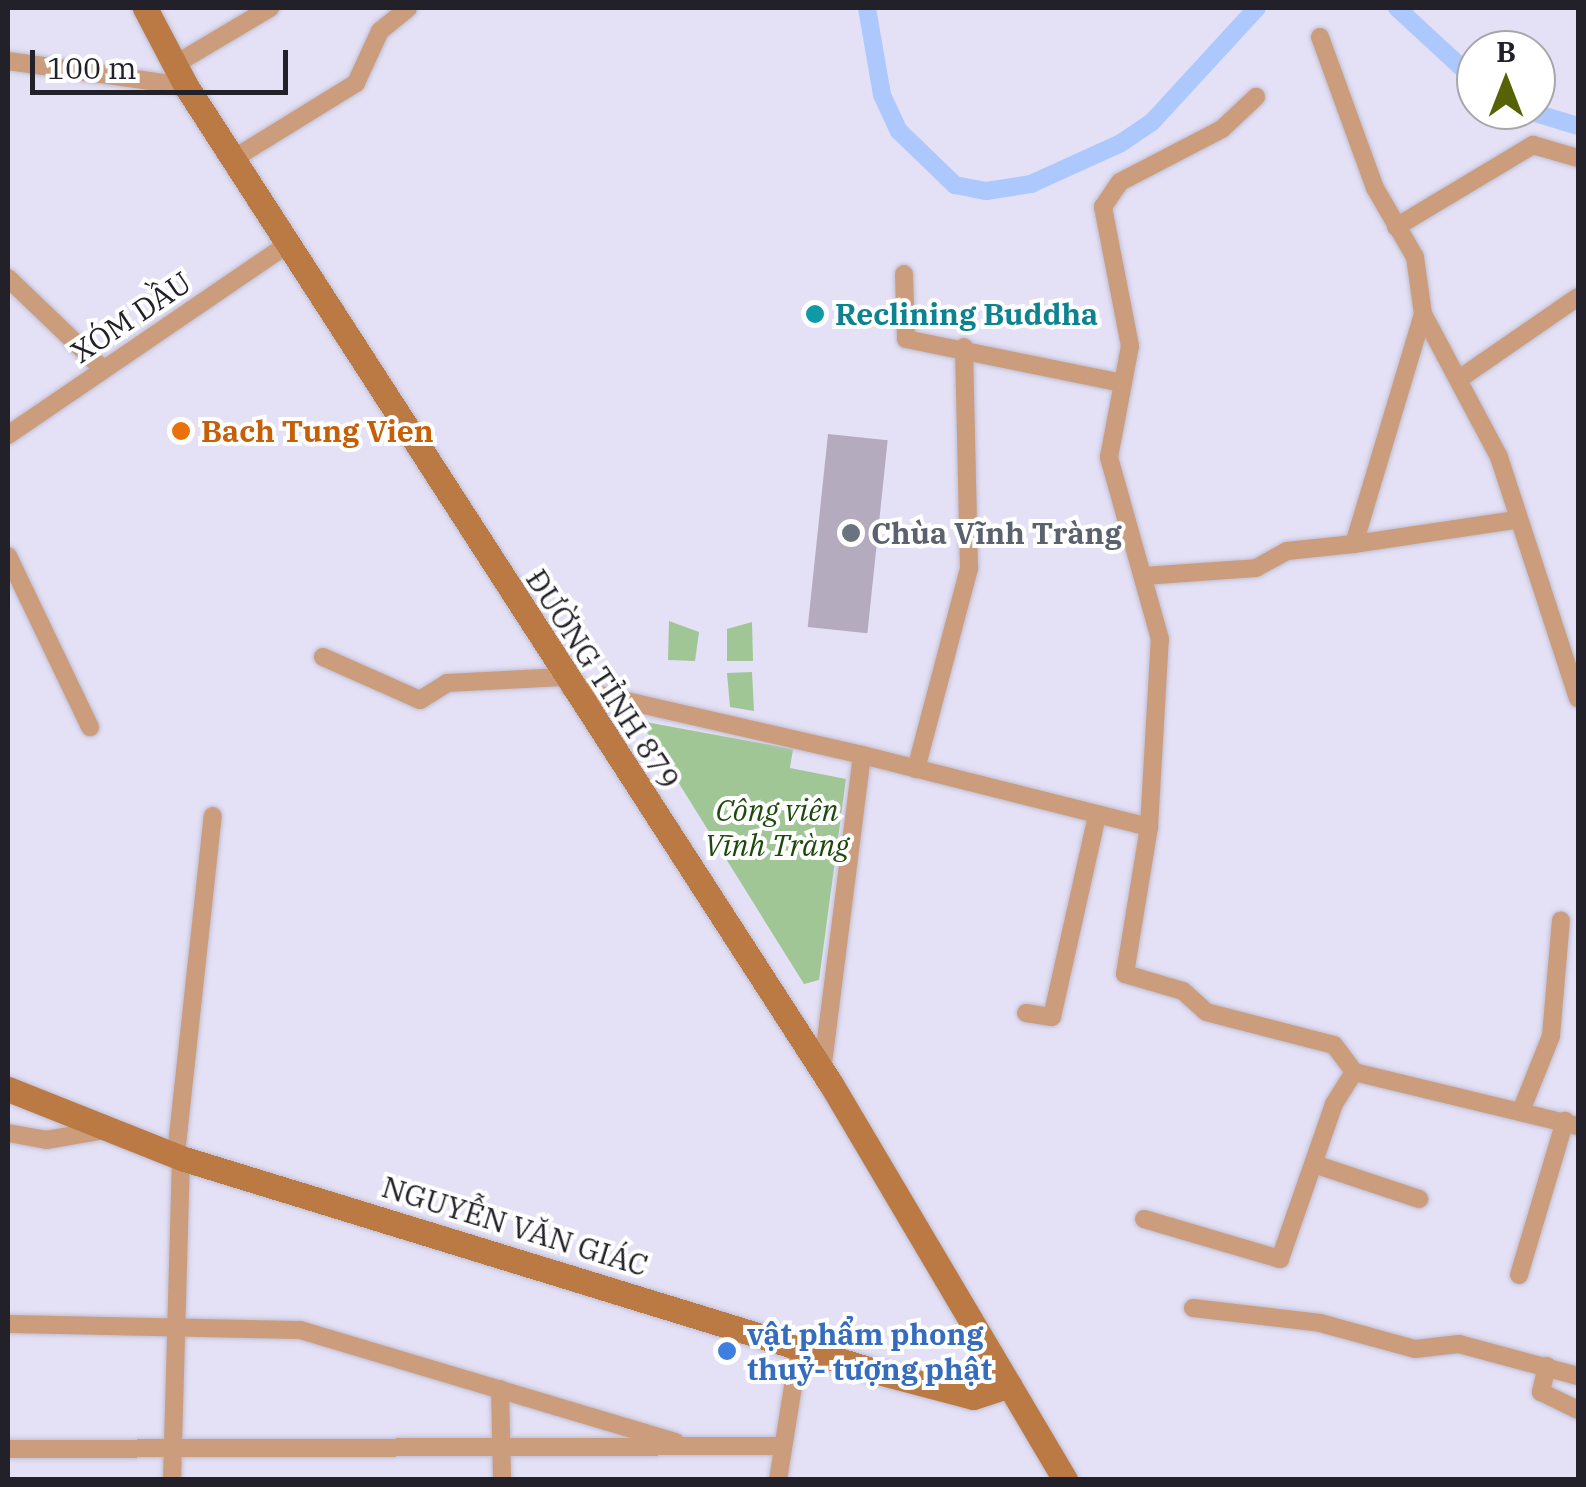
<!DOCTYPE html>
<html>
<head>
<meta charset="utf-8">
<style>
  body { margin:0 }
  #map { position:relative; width:1586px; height:1487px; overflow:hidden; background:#e4e1f6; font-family:"IBM Plex Serif",serif }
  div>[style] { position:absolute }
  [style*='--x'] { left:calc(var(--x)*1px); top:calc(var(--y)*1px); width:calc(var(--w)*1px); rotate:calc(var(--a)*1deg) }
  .green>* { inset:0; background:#a0c696 }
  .canal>* { height:18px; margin:-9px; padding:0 9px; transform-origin:9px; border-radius:9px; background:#adc8fc }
  .building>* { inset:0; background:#b4abbe; transform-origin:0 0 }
  .roads { filter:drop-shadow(0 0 2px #c1bed1) drop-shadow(0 0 2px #c1bed1) }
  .street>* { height:18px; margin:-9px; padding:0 9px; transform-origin:9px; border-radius:9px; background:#cb9d7c }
  .secondary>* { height:25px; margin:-12.5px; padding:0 12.5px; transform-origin:12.5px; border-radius:12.5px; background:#bb7944 }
  .dots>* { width:28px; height:28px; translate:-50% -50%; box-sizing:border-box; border:5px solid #fff; border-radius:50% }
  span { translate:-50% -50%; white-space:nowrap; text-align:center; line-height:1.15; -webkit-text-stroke:8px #fff; paint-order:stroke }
  .culture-label { font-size:30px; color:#0d838f; font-weight:700 }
  .left { translate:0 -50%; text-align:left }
  .street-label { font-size:30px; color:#222129 }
  .food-label { font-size:30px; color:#c56008; font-weight:700 }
  .worship-label { font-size:30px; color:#5b616d; font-weight:700 }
  .park-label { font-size:30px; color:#1d4a0c; font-style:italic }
  .shop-label { font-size:30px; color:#366cbe; font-weight:700 }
  .frame { position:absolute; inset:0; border:10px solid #222129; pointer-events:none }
  .north { position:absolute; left:1456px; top:30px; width:100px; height:100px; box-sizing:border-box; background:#fff; border:2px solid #a7a6a9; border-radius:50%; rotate:0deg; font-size:28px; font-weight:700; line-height:40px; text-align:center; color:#222129 }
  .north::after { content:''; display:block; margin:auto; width:35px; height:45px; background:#566203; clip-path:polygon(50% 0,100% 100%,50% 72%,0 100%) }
  .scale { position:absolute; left:30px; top:50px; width:258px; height:45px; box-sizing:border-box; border:5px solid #222129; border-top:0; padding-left:12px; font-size:30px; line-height:35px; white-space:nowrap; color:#222129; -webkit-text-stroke:8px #fff; paint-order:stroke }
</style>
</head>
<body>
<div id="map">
  <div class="green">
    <i style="clip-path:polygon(669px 621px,699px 632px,695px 661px,668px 660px)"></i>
    <i style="clip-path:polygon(752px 622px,753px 661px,727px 661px,727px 629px)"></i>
    <i style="clip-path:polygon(752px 672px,754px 711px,730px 707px,727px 673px)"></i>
    <i style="clip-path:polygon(640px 721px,793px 749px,790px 768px,846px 779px,819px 980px,804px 984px)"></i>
  </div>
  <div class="canal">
    <i style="--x:867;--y:8;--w:88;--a:80.2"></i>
    <i style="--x:882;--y:95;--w:40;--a:65"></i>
    <i style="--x:899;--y:131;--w:78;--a:44"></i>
    <i style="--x:955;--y:185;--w:32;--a:11"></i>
    <i style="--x:986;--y:191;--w:46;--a:-8.8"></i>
    <i style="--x:1031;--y:184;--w:99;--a:-24.5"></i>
    <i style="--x:1121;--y:143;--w:37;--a:-34"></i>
    <i style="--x:1152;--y:122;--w:155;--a:-47.4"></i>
    <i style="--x:1397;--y:8;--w:108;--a:42.7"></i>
    <i style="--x:1525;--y:110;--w:55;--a:16.8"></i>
  </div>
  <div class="building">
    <i style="left:828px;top:434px;width:60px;height:194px;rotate:6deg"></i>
  </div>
  <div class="roads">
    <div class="street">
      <i style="--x:1320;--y:37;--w:161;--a:70"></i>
      <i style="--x:1375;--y:188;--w:80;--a:59.9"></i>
      <i style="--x:1415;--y:257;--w:58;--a:82"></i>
      <i style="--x:1423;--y:314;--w:162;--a:62"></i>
      <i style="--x:1499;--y:457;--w:254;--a:71.9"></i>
      <i style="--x:8;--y:61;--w:180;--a:8"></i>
      <i style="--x:174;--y:65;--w:112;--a:-30.7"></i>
      <i style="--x:233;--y:159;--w:145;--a:-31.7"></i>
      <i style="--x:356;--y:83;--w:57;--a:-65.2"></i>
      <i style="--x:380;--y:31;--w:36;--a:-39"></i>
      <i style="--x:1396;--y:227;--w:160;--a:-30.9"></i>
      <i style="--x:1533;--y:145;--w:47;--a:16.1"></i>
      <i style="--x:904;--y:274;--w:65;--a:88.2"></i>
      <i style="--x:906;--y:339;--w:221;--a:11.5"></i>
      <i style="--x:8;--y:278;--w:130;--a:43.8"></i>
      <i style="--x:1462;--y:377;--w:141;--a:-34.6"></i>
      <i style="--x:8;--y:435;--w:338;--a:-34.3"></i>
      <i style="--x:1354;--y:544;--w:163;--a:-8.5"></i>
      <i style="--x:8;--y:556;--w:190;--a:64.4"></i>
      <i style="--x:1143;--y:576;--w:113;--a:-4"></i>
      <i style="--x:1256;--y:568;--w:35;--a:-29"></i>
      <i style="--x:1287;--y:551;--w:67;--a:-6"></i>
      <i style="--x:1354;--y:544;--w:240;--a:-73.3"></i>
      <i style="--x:323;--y:657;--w:106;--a:23.9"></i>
      <i style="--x:420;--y:700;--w:32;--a:-32"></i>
      <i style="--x:447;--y:683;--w:116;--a:-3"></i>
      <i style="--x:570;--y:688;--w:300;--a:12.9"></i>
      <i style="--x:862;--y:755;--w:319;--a:97.2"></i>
      <i style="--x:862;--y:755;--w:296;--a:14.1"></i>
      <i style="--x:1149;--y:827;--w:188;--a:-86.7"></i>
      <i style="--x:1160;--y:639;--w:189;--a:-105.7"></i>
      <i style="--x:1109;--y:457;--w:113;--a:-79.3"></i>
      <i style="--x:1130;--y:346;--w:142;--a:-101"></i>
      <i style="--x:1103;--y:207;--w:30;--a:-56"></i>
      <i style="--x:1120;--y:182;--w:115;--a:-27.5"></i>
      <i style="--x:1222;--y:129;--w:47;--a:-43.3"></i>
      <i style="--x:916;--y:769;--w:208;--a:-75.2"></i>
      <i style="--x:969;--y:568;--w:221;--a:-91.3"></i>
      <i style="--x:1149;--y:827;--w:149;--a:99.3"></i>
      <i style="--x:1125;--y:974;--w:60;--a:16.3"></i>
      <i style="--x:1183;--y:991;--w:31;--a:42"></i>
      <i style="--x:1206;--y:1012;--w:132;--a:14.5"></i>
      <i style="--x:1334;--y:1045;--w:34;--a:53"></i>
      <i style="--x:1026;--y:1013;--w:26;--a:9"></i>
      <i style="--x:1052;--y:1017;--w:207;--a:-77.4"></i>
      <i style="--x:1354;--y:1072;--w:230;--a:13.6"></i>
      <i style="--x:1521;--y:1111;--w:81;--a:-68.2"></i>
      <i style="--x:1551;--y:1036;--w:116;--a:-85.1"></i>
      <i style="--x:8;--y:1133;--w:39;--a:10"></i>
      <i style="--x:46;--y:1140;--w:61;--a:-9.5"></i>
      <i style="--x:176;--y:1154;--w:340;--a:-83.8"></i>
      <i style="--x:1314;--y:1164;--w:111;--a:18.4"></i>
      <i style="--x:1144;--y:1219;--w:142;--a:16.4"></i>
      <i style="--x:1280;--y:1259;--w:164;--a:-70.8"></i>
      <i style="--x:1334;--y:1104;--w:38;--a:-58"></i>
      <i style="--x:1519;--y:1275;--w:161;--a:-73.4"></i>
      <i style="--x:1193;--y:1308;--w:128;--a:6.7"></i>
      <i style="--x:1320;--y:1323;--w:98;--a:15.3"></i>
      <i style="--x:1415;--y:1349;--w:44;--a:-6.5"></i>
      <i style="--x:1459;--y:1344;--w:123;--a:15.1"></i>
      <i style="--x:8;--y:1324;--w:292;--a:1.2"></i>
      <i style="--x:300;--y:1330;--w:392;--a:16.6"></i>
      <i style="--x:1547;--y:1366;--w:27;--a:103"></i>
      <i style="--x:1541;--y:1392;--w:41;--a:25.9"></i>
      <i style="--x:500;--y:1389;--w:91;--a:88.7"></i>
      <i style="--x:8;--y:1449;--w:772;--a:-0.22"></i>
      <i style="--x:172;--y:1480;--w:322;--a:-88.4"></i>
      <i style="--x:778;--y:1480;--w:133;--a:-80.9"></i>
    </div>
    <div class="secondary">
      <i style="--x:145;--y:8;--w:88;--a:62.3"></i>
      <i style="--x:186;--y:86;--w:1188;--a:57.13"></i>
      <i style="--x:831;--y:1084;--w:460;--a:59.4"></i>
      <i style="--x:8;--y:1089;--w:186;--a:21.7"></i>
      <i style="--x:181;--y:1158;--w:729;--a:17.07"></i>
      <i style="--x:878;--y:1372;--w:98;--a:14.7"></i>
      <i style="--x:973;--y:1397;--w:38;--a:-18"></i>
    </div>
  </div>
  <div class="dots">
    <i style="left:815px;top:314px;background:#0f9aa8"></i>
    <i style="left:181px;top:431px;background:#e8710a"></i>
    <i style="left:851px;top:533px;background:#6b7280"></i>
    <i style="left:727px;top:1351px;background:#3f7fe0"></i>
  </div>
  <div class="culture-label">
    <span class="left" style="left:835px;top:314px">Reclining Buddha</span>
  </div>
  <div class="street-label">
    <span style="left:131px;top:317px;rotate:-34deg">XÓM DẦU</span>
    <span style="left:603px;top:679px;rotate:57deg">ĐƯỜNG TỈNH 879</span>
    <span style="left:515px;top:1226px;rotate:17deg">NGUYỄN VĂN GIÁC</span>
  </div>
  <div class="food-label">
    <span class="left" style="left:201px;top:431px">Bach Tung Vien</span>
  </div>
  <div class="worship-label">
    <span class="left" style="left:871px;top:533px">Chùa Vĩnh Tràng</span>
  </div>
  <div class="park-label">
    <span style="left:777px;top:827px">Công viên<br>Vĩnh Tràng</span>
  </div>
  <div class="shop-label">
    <span class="left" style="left:747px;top:1351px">vật phẩm phong<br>thuỷ- tượng phật</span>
  </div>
  <div class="frame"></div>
  <div class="north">B</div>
  <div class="scale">100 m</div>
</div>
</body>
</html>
